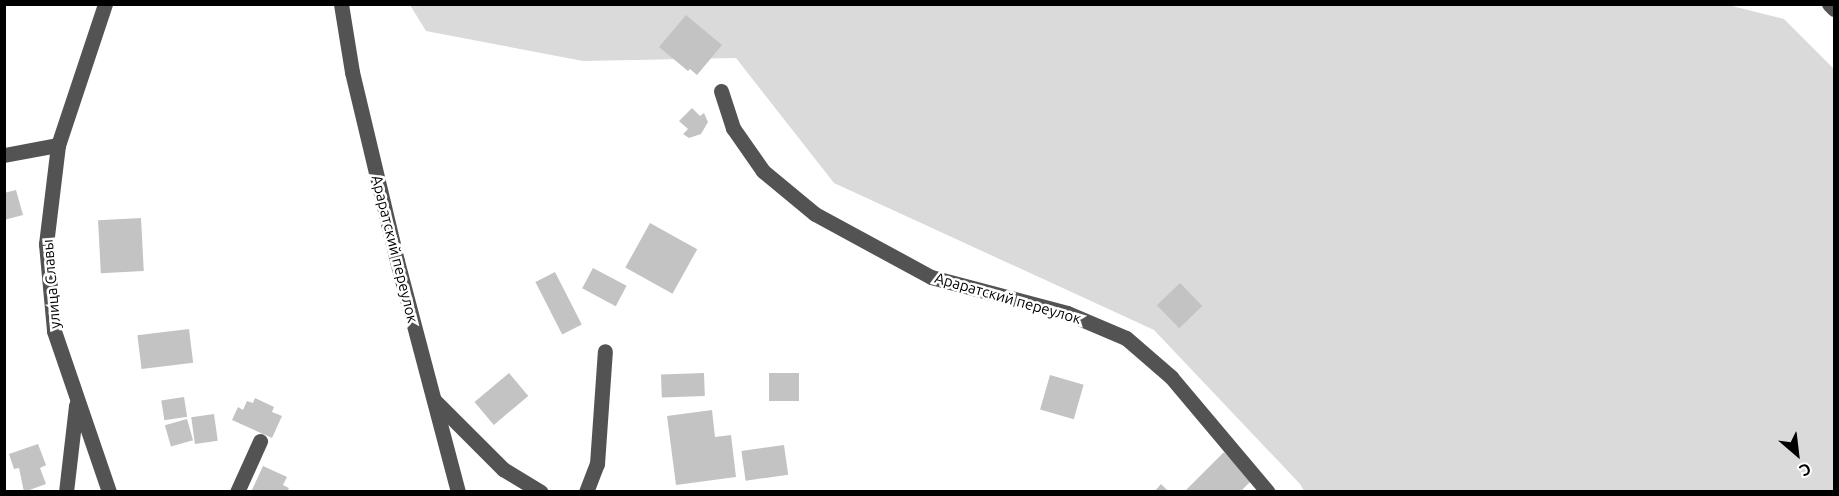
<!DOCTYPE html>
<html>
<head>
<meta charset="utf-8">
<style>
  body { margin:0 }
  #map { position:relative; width:1839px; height:496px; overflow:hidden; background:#fff; font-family:Ubuntu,sans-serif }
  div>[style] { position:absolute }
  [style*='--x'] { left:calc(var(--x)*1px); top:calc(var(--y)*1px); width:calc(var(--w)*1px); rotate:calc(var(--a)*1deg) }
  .green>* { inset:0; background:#dadada }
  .building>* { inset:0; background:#c3c3c3; transform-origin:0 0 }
  .minor>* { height:15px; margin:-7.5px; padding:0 7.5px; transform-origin:7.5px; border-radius:7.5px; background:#535353 }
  span { translate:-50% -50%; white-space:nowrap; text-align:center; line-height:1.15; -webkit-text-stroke:5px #fff; paint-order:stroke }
  .street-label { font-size:15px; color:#000 }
  .frame { position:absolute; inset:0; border:6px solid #000; pointer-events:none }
  .north { position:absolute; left:1767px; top:424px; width:60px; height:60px; -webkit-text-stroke:4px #fff; paint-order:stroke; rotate:152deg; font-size:16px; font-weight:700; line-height:24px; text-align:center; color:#000 }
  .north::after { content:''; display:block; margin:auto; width:21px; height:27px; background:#000; clip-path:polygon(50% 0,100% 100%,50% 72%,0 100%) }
</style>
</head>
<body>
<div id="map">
  <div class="green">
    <i style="clip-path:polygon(1724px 4px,1784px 19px,1834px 69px,1834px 491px,1304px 491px,1300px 484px,1154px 330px,834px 183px,736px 58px,583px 61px,426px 31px,410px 5px)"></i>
  </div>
  <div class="building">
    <i style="clip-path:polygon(686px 15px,722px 45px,697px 75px,690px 69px,688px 71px,659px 47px)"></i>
    <i style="clip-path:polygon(692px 108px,700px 116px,704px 113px,708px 122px,701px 134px,689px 138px,683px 134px,688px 129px,679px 121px)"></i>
    <i style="clip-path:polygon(16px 190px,23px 215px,4px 220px,4px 193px)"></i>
    <i style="left:141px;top:218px;width:53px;height:43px;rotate:87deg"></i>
    <i style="left:650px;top:223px;width:54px;height:51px;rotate:29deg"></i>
    <i style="left:593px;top:268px;width:38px;height:23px;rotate:28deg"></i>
    <i style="left:555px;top:272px;width:59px;height:22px;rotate:63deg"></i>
    <i style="left:1180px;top:283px;width:32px;height:32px;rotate:46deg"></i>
    <i style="left:189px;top:329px;width:34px;height:52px;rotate:83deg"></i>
    <i style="left:509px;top:373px;width:30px;height:45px;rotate:50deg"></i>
    <i style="left:704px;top:373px;width:23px;height:43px;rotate:88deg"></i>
    <i style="left:769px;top:373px;width:30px;height:28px"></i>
    <i style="left:1050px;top:375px;width:35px;height:36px;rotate:16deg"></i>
    <i style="left:184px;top:397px;width:20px;height:23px;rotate:81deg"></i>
    <i style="clip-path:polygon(255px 398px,274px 407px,272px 412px,282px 416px,272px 438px,232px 420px,238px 407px,243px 410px,247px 401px,253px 403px)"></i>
    <i style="clip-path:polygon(712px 410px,715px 437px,731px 435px,736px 477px,676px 485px,667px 416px)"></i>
    <i style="left:214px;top:414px;width:27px;height:23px;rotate:82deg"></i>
    <i style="left:187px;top:419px;width:22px;height:23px;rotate:74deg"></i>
    <i style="clip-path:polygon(38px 444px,46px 465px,40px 468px,46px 484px,24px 492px,19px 468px,14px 469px,9px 454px)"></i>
    <i style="left:784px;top:445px;width:30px;height:43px;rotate:82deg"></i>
    <i style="clip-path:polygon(1224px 452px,1252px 480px,1240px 492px,1184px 492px)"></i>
    <i style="clip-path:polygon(263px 466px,287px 477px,283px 485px,289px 488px,287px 492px,251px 492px)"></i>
    <i style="clip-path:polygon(1161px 484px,1169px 492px,1154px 492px)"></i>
  </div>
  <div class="minor">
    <i style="--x:105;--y:4;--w:149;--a:108.4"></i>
    <i style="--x:58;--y:145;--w:100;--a:96.9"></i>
    <i style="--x:46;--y:244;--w:87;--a:84.7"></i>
    <i style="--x:54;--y:331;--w:170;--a:71.1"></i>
    <i style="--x:341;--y:4;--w:69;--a:80.8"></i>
    <i style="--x:352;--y:72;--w:194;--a:76.6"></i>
    <i style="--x:397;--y:261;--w:239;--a:75.2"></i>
    <i style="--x:1829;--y:4;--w:7;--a:45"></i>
    <i style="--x:721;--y:91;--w:39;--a:72"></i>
    <i style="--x:733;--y:128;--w:52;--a:55.1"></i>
    <i style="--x:763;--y:171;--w:67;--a:39.6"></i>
    <i style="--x:815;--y:214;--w:132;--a:28.5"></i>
    <i style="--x:931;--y:277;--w:141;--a:14.8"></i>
    <i style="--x:1067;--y:313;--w:64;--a:23"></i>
    <i style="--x:1126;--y:338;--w:60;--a:40.9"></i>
    <i style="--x:1171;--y:377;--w:150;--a:49.9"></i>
    <i style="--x:4;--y:155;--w:55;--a:-10.5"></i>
    <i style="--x:435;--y:401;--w:96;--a:45"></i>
    <i style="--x:503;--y:469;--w:44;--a:31.2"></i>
    <i style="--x:66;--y:492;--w:88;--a:-83.4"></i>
    <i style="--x:237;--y:492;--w:56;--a:-65.7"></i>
    <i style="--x:586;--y:492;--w:30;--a:-69"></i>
    <i style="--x:597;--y:464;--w:113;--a:-86"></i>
  </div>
  <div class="street-label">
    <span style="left:395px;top:249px;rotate:76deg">Араратский переулок</span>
    <span style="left:51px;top:284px;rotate:-95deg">улица Славы</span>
    <span style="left:1008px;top:298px;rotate:16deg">Араратский переулок</span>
  </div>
  <div class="frame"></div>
  <div class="north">С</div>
</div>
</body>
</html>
